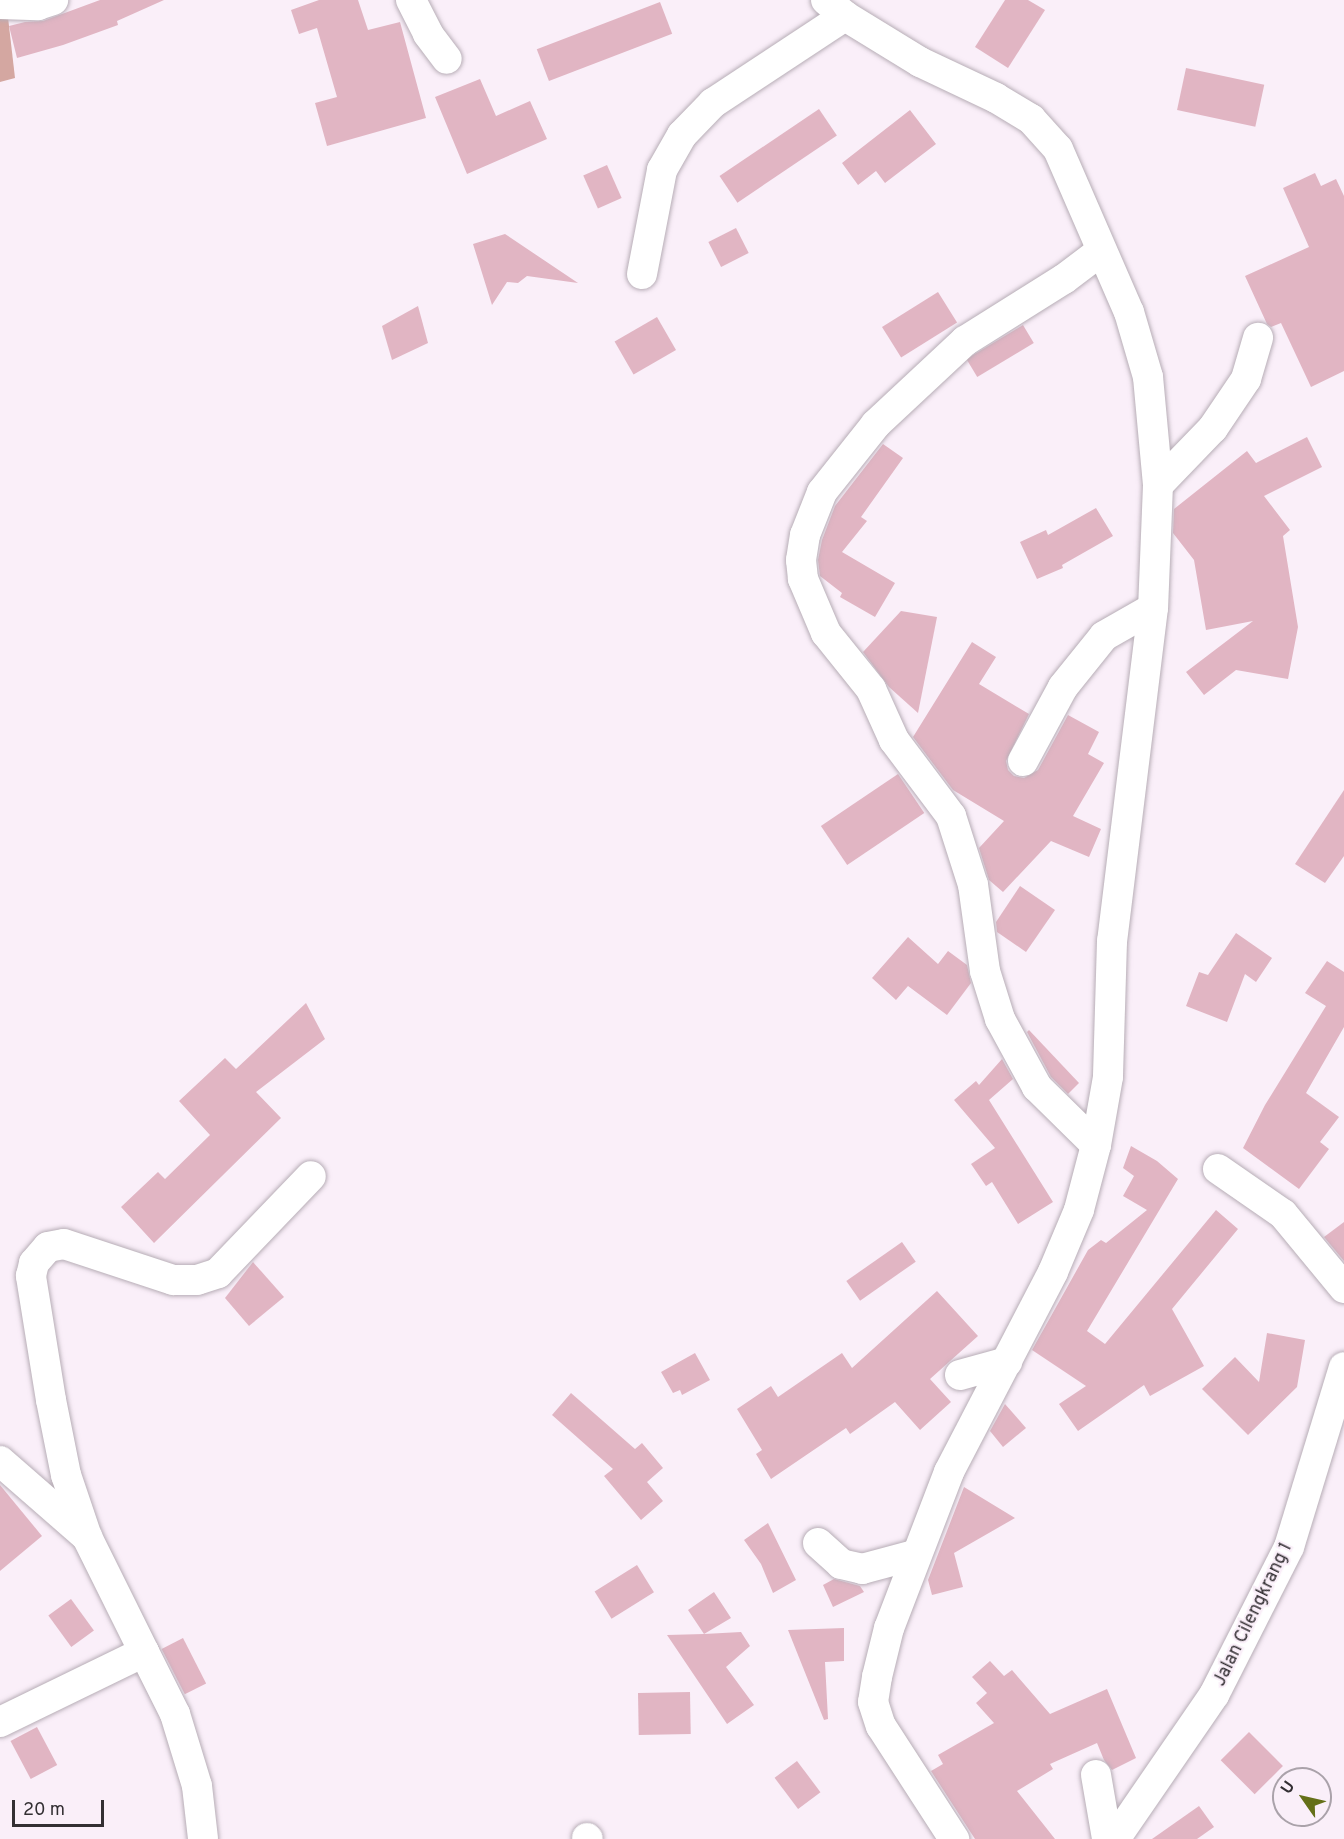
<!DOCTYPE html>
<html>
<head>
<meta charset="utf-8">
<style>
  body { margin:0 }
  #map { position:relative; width:1344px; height:1839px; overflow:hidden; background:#faeff9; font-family:Overpass,sans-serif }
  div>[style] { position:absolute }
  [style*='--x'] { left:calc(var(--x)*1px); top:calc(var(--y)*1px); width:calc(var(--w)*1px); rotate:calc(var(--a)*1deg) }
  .forest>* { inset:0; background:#d4a7a1 }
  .building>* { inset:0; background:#e1b5c3; transform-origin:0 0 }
  .roads { filter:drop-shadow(0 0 2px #b7adb6) drop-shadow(0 0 2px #b7adb6) }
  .minor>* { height:30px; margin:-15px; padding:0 15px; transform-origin:15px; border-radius:15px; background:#fff }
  span { translate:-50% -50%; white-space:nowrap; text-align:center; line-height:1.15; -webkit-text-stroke:4.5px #faeff9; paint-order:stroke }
  .street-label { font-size:18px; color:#332f33 }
  .north { position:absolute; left:1272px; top:1767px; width:60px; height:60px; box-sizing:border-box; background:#faeff9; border:2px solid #aaa2aa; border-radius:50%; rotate:304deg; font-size:16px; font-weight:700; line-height:24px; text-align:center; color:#332f33 }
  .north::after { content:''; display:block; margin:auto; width:21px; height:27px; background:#657019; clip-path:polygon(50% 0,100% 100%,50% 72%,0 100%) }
  .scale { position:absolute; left:12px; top:1800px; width:92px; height:27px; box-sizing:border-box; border:3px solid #332f33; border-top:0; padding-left:8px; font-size:18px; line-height:21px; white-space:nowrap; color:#332f33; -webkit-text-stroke:4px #faeff9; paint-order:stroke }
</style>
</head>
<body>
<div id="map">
  <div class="forest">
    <i style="clip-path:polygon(0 0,6px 0,15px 78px,0 82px)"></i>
  </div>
  <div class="building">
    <i style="clip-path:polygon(100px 0,164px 0,117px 21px,118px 25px,63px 45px,17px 58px,9px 26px,25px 22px,43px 21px)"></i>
    <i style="clip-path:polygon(319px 0,358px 0,368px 30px,400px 22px,426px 118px,327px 146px,315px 103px,337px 97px,317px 28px,299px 34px,291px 10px)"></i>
    <i style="clip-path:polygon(1005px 0,1028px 0,1045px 10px,1008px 68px,975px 47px)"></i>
    <i style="left:660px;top:2px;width:34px;height:132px;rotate:69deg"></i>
    <i style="left:1186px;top:68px;width:80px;height:43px;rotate:12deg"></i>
    <i style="clip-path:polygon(480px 79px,496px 116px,530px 101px,547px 139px,467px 174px,435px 97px)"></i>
    <i style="left:819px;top:109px;width:32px;height:120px;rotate:56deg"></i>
    <i style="clip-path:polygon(910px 110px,936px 144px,885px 183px,876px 171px,858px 185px,842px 163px)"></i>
    <i style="left:607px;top:165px;width:36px;height:26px;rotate:66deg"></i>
    <i style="clip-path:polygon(1315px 173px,1321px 186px,1336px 179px,1344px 196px,1344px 371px,1311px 387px,1281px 323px,1271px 327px,1267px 324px,1245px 276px,1309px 247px,1283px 188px)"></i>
    <i style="left:736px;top:228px;width:28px;height:31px;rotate:63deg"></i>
    <i style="clip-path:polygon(505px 234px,578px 283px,527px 276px,518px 283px,507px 282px,492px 305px,473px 244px)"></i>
    <i style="left:938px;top:292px;width:36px;height:66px;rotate:58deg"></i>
    <i style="clip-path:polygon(418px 306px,428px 343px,392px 360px,382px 326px)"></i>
    <i style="left:657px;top:317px;width:38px;height:49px;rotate:60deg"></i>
    <i style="left:1023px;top:325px;width:21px;height:66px;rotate:59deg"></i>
    <i style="clip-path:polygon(1307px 437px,1322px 467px,1264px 496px,1290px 530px,1283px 536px,1298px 627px,1288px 679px,1236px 670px,1204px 695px,1186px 672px,1253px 621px,1206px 630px,1194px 560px,1173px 533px,1174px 509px,1247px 451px,1256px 463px)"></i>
    <i style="clip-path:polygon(883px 444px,903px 458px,861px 517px,867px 521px,842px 552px,895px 583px,875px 617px,840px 597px,842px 593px,820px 576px,818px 560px,822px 540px,835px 506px)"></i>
    <i style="clip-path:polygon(1096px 508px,1113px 536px,1062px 565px,1063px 568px,1037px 579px,1020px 542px,1046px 530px,1048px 535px)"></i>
    <i style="clip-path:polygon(901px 611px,937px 617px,918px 713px,889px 687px,863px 652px)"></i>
    <i style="clip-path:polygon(972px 642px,996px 657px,979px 684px,1029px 714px,1006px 761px,1008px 770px,1014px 776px,1024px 778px,1038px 770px,1068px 715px,1099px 732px,1088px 754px,1104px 763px,1073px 816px,1101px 829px,1089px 857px,1051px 841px,1003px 892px,989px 880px,979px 848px,1004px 821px,953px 790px,913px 737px)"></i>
    <i style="left:898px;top:774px;width:47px;height:93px;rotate:56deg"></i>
    <i style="clip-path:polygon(1344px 790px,1344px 856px,1325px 883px,1295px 864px)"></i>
    <i style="clip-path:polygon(1020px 886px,1055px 910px,1026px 952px,997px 932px,996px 922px)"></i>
    <i style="clip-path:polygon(1236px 933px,1272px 958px,1256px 982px,1245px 974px,1227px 1022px,1186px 1006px,1199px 972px,1208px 975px)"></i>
    <i style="clip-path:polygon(908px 937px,938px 964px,948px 951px,967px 965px,971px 983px,947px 1015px,908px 986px,896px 1000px,872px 978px)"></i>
    <i style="clip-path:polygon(1327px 961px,1344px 972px,1344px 1027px,1306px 1093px,1339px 1117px,1320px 1142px,1329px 1149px,1299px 1189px,1243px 1148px,1265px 1105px,1326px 1006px,1305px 993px)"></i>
    <i style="clip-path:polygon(306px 1003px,325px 1039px,256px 1092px,281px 1118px,154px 1243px,121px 1207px,158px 1172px,165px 1179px,210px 1135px,179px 1101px,225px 1058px,236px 1069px)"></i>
    <i style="clip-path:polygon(1029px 1030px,1079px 1083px,1068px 1094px,1051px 1077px,1027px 1032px)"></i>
    <i style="clip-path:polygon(1002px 1059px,1013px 1079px,989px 1100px,1053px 1202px,1018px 1224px,992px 1182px,986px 1186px,971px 1164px,995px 1148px,954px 1100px,976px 1081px,979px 1085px)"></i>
    <i style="clip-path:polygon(1131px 1146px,1157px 1161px,1178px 1179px,1087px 1331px,1105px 1344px,1216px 1210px,1238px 1229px,1172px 1309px,1204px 1366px,1150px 1396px,1144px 1385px,1078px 1431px,1059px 1404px,1086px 1386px,1032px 1350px,1088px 1250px,1101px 1240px,1106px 1243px,1147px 1210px,1123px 1196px,1134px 1176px,1123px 1168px)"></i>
    <i style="clip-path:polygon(1344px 1222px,1344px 1261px,1324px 1237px)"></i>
    <i style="left:902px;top:1242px;width:24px;height:68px;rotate:55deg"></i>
    <i style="clip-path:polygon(253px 1262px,284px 1297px,249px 1326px,225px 1298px)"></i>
    <i style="clip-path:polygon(937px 1291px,978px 1336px,930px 1379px,951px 1402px,920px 1430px,895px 1402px,850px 1434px,846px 1428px,771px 1479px,756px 1454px,762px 1450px,737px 1409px,771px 1386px,778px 1397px,842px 1353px,852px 1368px)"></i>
    <i style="clip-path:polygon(1267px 1333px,1305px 1340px,1297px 1387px,1248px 1435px,1202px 1389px,1235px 1357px,1259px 1382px)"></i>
    <i style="clip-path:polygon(695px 1353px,710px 1380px,682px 1395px,680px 1390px,673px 1393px,661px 1372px)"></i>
    <i style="clip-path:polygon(571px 1393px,635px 1449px,642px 1443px,663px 1468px,647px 1482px,663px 1501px,641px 1520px,604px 1476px,613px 1469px,552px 1415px)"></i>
    <i style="clip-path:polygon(1005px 1404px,1026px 1428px,1003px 1447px,990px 1431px)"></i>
    <i style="clip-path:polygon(0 1485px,42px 1536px,0 1571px)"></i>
    <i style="clip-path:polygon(964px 1487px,1015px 1518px,954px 1553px,963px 1587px,932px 1595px,928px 1580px)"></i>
    <i style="clip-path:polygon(768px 1523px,796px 1580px,773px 1593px,761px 1564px,744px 1540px)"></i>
    <i style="left:637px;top:1565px;width:32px;height:50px;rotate:58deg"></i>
    <i style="clip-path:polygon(834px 1579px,860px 1586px,864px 1592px,833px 1607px,823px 1585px)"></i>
    <i style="clip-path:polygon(714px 1592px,731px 1618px,704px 1634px,741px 1632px,750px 1646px,726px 1667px,754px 1705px,727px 1724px,667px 1635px,704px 1634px,688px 1610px)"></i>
    <i style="left:71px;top:1599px;width:39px;height:28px;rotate:54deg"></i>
    <i style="clip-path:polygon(844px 1628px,844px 1661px,825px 1662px,828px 1719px,824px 1720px,788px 1630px)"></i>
    <i style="left:183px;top:1638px;width:51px;height:24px;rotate:63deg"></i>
    <i style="clip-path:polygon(990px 1661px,1004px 1676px,1012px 1670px,1050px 1714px,1107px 1689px,1136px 1758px,1112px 1770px,1104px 1760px,1097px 1743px,1050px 1764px,1053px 1769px,1017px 1791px,1055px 1839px,975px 1839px,931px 1771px,943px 1764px,938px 1755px,994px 1723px,976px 1703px,987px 1693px,972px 1677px)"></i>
    <i style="left:690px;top:1692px;width:42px;height:52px;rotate:89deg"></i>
    <i style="left:37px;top:1727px;width:43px;height:30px;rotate:62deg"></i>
    <i style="left:1249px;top:1732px;width:48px;height:40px;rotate:45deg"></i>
    <i style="left:797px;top:1761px;width:39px;height:28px;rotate:53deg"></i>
    <i style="clip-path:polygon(1199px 1806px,1214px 1827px,1197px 1839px,1152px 1839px)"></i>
  </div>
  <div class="roads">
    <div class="minor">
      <i style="--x:411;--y:0;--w:38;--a:63"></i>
      <i style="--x:428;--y:34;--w:31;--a:53"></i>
      <i style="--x:826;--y:0;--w:25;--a:40"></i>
      <i style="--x:845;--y:16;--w:88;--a:31.5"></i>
      <i style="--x:920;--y:62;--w:84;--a:25.3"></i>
      <i style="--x:996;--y:98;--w:41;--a:31"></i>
      <i style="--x:1031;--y:119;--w:40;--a:48"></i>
      <i style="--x:1058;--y:149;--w:178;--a:66.5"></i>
      <i style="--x:1129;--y:312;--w:68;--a:73.7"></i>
      <i style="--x:1148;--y:377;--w:108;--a:84.7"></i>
      <i style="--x:1158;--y:485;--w:123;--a:92.3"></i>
      <i style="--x:1153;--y:608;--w:336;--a:97"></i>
      <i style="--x:1112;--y:941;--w:136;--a:91.7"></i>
      <i style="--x:1108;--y:1077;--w:69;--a:100"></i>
      <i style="--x:1096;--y:1145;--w:67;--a:104.7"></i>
      <i style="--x:1079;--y:1210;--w:67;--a:112.8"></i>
      <i style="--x:1053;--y:1272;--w:225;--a:117.5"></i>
      <i style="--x:949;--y:1472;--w:167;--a:111"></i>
      <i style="--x:889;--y:1628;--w:50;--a:103.8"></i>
      <i style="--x:877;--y:1677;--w:25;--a:99"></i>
      <i style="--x:873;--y:1702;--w:25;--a:72"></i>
      <i style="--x:881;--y:1726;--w:135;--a:57.1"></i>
      <i style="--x:0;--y:4;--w:38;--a:2"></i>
      <i style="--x:38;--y:5;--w:16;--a:-18"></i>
      <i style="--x:642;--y:274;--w:106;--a:-79.1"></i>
      <i style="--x:662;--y:170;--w:40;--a:-60.3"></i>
      <i style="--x:682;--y:135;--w:45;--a:-45.9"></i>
      <i style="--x:713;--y:103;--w:158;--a:-33.4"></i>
      <i style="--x:1158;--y:485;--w:79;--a:-46"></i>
      <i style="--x:1213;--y:428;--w:59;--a:-56"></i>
      <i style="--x:1246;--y:379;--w:43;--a:-73.7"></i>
      <i style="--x:1023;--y:761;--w:84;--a:-61.6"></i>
      <i style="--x:1063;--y:687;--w:65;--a:-51.2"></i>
      <i style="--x:1104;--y:636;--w:56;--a:-29.7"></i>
      <i style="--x:1096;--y:1145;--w:83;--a:-135.5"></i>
      <i style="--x:1037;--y:1087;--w:77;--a:-118.6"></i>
      <i style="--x:1000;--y:1019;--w:50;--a:-107.4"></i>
      <i style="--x:985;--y:971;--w:87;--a:-97.9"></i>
      <i style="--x:973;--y:885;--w:72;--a:-107.7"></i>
      <i style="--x:951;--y:816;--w:95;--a:-126.9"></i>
      <i style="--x:894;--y:740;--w:56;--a:-114.3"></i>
      <i style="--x:871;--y:689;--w:72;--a:-128.8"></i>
      <i style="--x:826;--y:633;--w:59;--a:-113.1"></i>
      <i style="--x:803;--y:579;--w:19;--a:-96"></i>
      <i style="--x:801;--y:560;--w:25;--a:-81"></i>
      <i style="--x:805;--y:535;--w:46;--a:-68.4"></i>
      <i style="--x:822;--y:492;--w:87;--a:-51.5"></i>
      <i style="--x:876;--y:424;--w:122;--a:-43"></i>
      <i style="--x:965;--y:341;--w:117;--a:-32.1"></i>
      <i style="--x:1064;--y:279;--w:46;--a:-37.1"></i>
      <i style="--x:1218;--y:1169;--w:79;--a:34.7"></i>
      <i style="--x:1283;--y:1214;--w:96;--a:50.5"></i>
      <i style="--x:960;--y:1375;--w:49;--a:-15.5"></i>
      <i style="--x:0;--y:1461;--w:116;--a:41.1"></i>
      <i style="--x:87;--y:1537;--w:128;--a:63.6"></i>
      <i style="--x:144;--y:1652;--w:160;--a:154.1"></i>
      <i style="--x:87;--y:1537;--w:65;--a:-108.7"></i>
      <i style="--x:66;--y:1475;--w:76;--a:-101.3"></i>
      <i style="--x:51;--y:1400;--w:126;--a:-99.2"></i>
      <i style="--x:31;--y:1276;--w:13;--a:-77"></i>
      <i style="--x:34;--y:1263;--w:21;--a:-49"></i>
      <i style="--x:48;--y:1247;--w:16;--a:-11"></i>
      <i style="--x:64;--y:1244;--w:115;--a:18.3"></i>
      <i style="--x:173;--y:1280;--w:24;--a:0"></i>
      <i style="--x:197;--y:1280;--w:22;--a:-18"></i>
      <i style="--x:218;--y:1273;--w:134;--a:-46.2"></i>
      <i style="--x:818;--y:1543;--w:31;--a:42"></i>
      <i style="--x:841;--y:1564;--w:22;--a:13"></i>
      <i style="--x:862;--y:1569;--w:54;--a:-15.1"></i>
      <i style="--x:144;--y:1652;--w:69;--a:63.4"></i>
      <i style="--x:175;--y:1714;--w:75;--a:73"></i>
      <i style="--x:197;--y:1786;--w:53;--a:83.5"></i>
      <i style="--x:1096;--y:1775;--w:65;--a:80.2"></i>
      <i style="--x:587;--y:1838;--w:1;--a:45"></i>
      <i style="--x:1115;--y:1839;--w:175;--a:-55.5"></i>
      <i style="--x:1214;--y:1695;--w:166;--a:-63.1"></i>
      <i style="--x:1289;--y:1547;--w:188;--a:-73"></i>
    </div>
  </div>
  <div class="street-label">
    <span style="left:1254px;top:1615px;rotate:-64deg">Jalan Cilengkrang 1</span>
  </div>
  <div class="north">U</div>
  <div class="scale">20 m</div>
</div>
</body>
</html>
